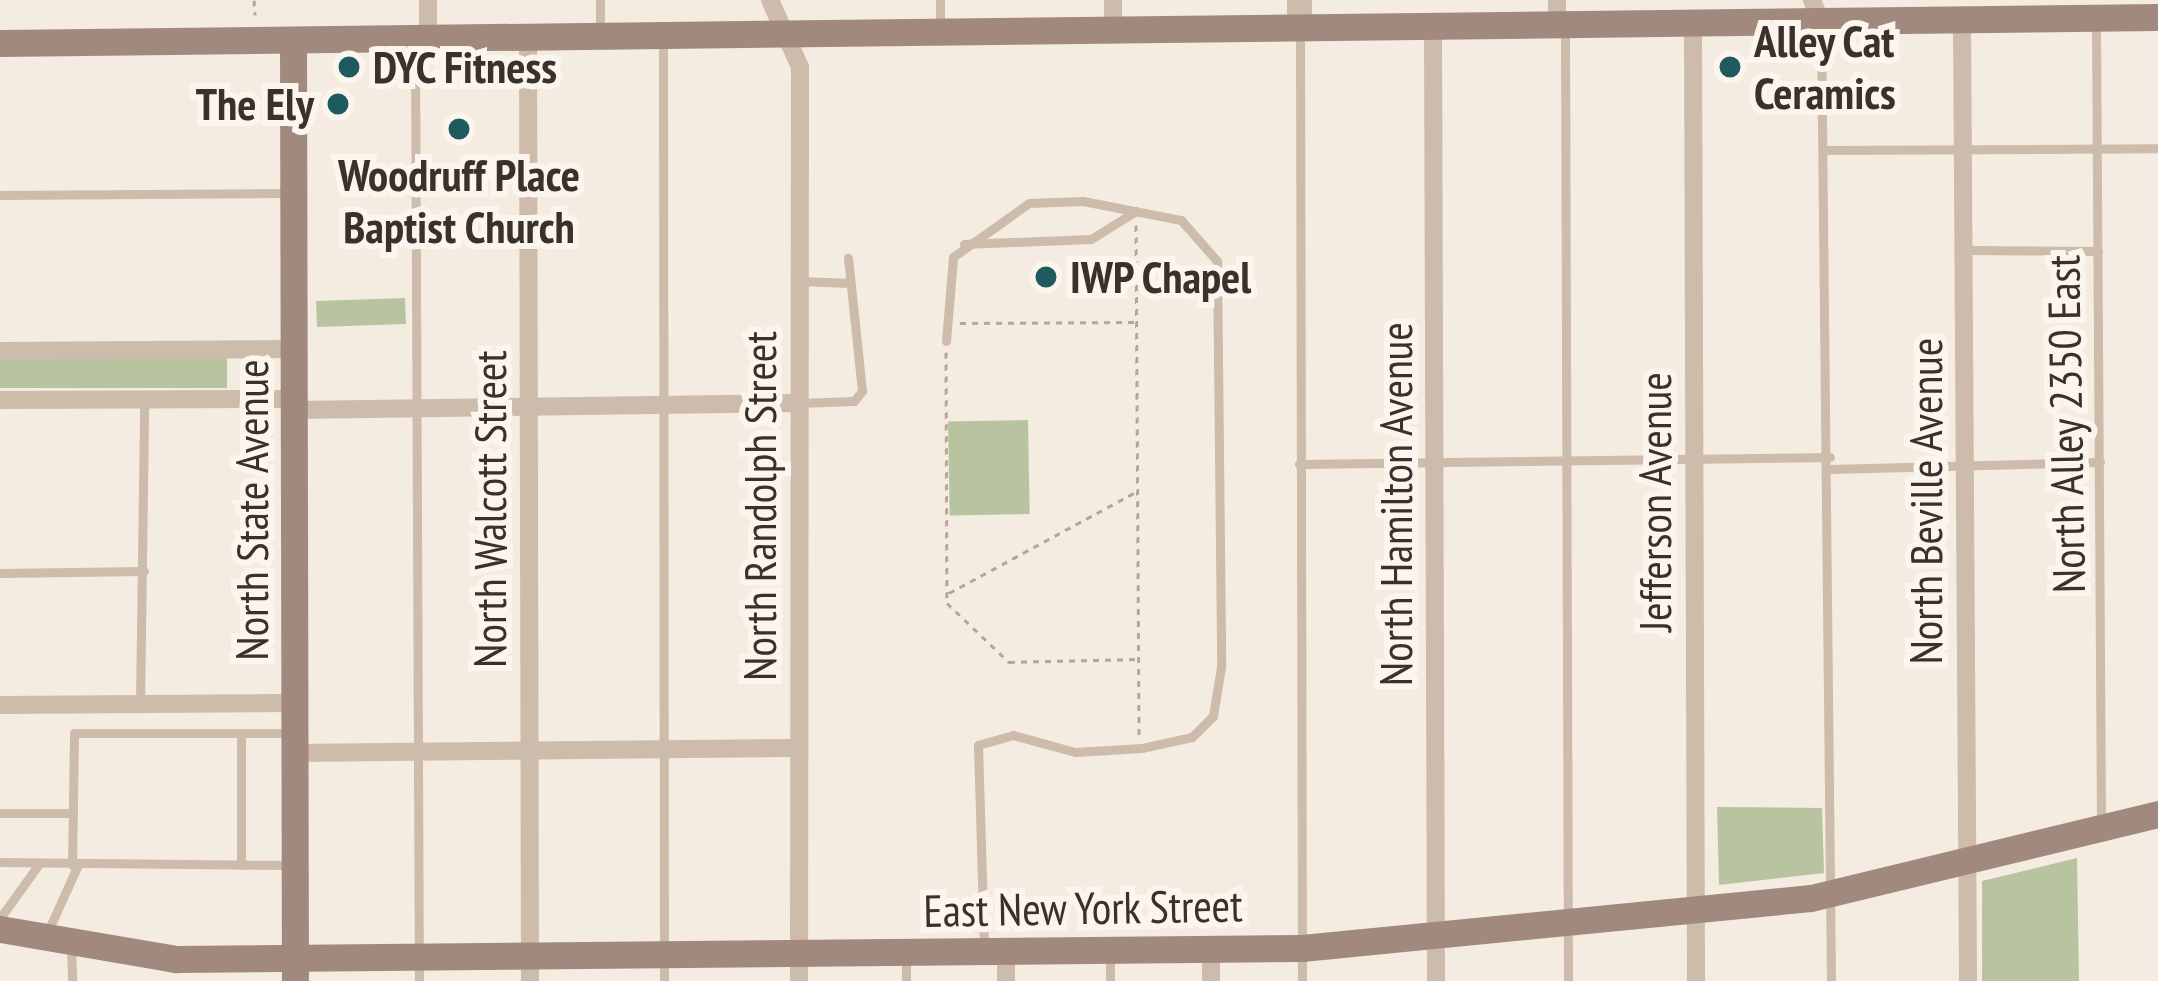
<!DOCTYPE html>
<html>
<head>
<meta charset="utf-8">
<style>
  body { margin:0 }
  #map { position:relative; width:2158px; height:981px; overflow:hidden; background:#f4ebe1; font-family:"PT Sans Narrow",sans-serif }
  div>[style] { position:absolute }
  [style*='--x'] { left:calc(var(--x)*1px); top:calc(var(--y)*1px); width:calc(var(--w)*1px); rotate:calc(var(--a)*1deg) }
  .green>* { inset:0; background:#b8c4a0; transform-origin:0 0 }
  .path>* { height:3px; margin-top:-1.5px; transform-origin:0; background:repeating-linear-gradient(90deg,#b9a596 0 6px,transparent 0 12px) }
  .lane>* { height:9px; margin:-4.5px; padding:0 4.5px; transform-origin:4.5px; border-radius:4.5px; background:#cdbbac }
  .street>* { height:18px; margin:-9px; padding:0 9px; transform-origin:9px; border-radius:9px; background:#cdbbac }
  .secondary>* { height:27px; margin:-13.5px; padding:0 13.5px; transform-origin:13.5px; border-radius:13.5px; background:#a18a7d }
  .dots>* { width:33px; height:33px; translate:-50% -50%; box-sizing:border-box; border:6px solid #fbf5ee; border-radius:50% }
  span { translate:-50% -50%; white-space:nowrap; text-align:center; line-height:1.15; -webkit-text-stroke:12px #fbf5ee; paint-order:stroke }
  .poi-label { font-size:45px; color:#3b302b; font-weight:700 }
  .left { translate:0 -50%; text-align:left }
  .right { translate:-100% -50%; text-align:right }
  .street-label { font-size:45px; color:#3b302b }
</style>
</head>
<body>
<div id="map">
  <div class="green">
    <i style="left:405px;top:298px;width:26px;height:89px;rotate:88deg"></i>
    <i style="left:227px;top:357px;width:31px;height:227px;rotate:90deg"></i>
    <i style="left:1028px;top:420px;width:94px;height:80px;rotate:89deg"></i>
    <i style="clip-path:polygon(1717px 807px,1822px 808px,1824px 873px,1719px 885px)"></i>
    <i style="clip-path:polygon(2077px 858px,2079px 981px,1982px 981px,1982px 881px)"></i>
  </div>
  <div class="path">
    <i style="--x:254;--y:0;--w:15;--a:86"></i>
    <i style="--x:1136;--y:225;--w:512;--a:89.66"></i>
    <i style="--x:960;--y:323;--w:176;--a:-0.3"></i>
    <i style="--x:946;--y:352;--w:251;--a:89.8"></i>
    <i style="--x:947;--y:603;--w:86;--a:43.6"></i>
    <i style="--x:1009;--y:662;--w:130;--a:-1.3"></i>
    <i style="--x:949;--y:593;--w:213;--a:-28.4"></i>
  </div>
  <div class="lane">
    <i style="--x:1291;--y:0;--w:22;--a:90"></i>
    <i style="--x:2096;--y:25;--w:799;--a:89.64"></i>
    <i style="--x:1565;--y:26;--w:955;--a:89.82"></i>
    <i style="--x:940;--y:27;--w:27;--a:-90"></i>
    <i style="--x:1821;--y:27;--w:954;--a:89.4"></i>
    <i style="--x:600;--y:31;--w:31;--a:-90"></i>
    <i style="--x:1300;--y:33;--w:948;--a:89.88"></i>
    <i style="--x:663;--y:42;--w:939;--a:89.94"></i>
    <i style="--x:415;--y:44;--w:937;--a:89.76"></i>
    <i style="--x:1824;--y:150;--w:334;--a:-0.3"></i>
    <i style="--x:0;--y:195;--w:288;--a:-0.4"></i>
    <i style="--x:964;--y:244;--w:127;--a:-2.3"></i>
    <i style="--x:1091;--y:239;--w:53;--a:-31.9"></i>
    <i style="--x:1965;--y:250;--w:133;--a:0.4"></i>
    <i style="--x:800;--y:281;--w:49;--a:2.3"></i>
    <i style="--x:946;--y:341;--w:84;--a:-85.2"></i>
    <i style="--x:953;--y:257;--w:93;--a:-35.4"></i>
    <i style="--x:1029;--y:203;--w:54;--a:-2.1"></i>
    <i style="--x:1083;--y:201;--w:100;--a:11"></i>
    <i style="--x:1181;--y:220;--w:55;--a:48.7"></i>
    <i style="--x:1217;--y:261;--w:406;--a:89.4"></i>
    <i style="--x:1221;--y:667;--w:50;--a:99.3"></i>
    <i style="--x:1213;--y:716;--w:30;--a:135"></i>
    <i style="--x:1192;--y:737;--w:51;--a:167.6"></i>
    <i style="--x:1142;--y:748;--w:67;--a:176.6"></i>
    <i style="--x:1075;--y:752;--w:64;--a:-164.7"></i>
    <i style="--x:1013;--y:735;--w:36;--a:164"></i>
    <i style="--x:978;--y:745;--w:201;--a:88.3"></i>
    <i style="--x:799;--y:403;--w:55;--a:-2.1"></i>
    <i style="--x:854;--y:401;--w:13;--a:-51"></i>
    <i style="--x:862;--y:391;--w:134;--a:-96"></i>
    <i style="--x:1299;--y:464;--w:531;--a:-0.76"></i>
    <i style="--x:1830;--y:469;--w:270;--a:-1.5"></i>
    <i style="--x:0;--y:573;--w:144;--a:-0.8"></i>
    <i style="--x:140;--y:704;--w:304;--a:-89.2"></i>
    <i style="--x:241;--y:733;--w:132;--a:90"></i>
    <i style="--x:0;--y:813;--w:73;--a:0"></i>
    <i style="--x:0;--y:862;--w:289;--a:0.6"></i>
    <i style="--x:72;--y:865;--w:132;--a:-89.1"></i>
    <i style="--x:74;--y:733;--w:215;--a:0"></i>
    <i style="--x:0;--y:918;--w:67;--a:-54.2"></i>
    <i style="--x:48;--y:931;--w:72;--a:-65.6"></i>
    <i style="--x:71;--y:946;--w:35;--a:88"></i>
    <i style="--x:906;--y:981;--w:24;--a:-90"></i>
    <i style="--x:1110;--y:981;--w:25;--a:-90"></i>
  </div>
  <div class="street">
    <i style="--x:428;--y:0;--w:38;--a:90"></i>
    <i style="--x:770;--y:0;--w:73;--a:65.9"></i>
    <i style="--x:800;--y:67;--w:914;--a:90.06"></i>
    <i style="--x:1113;--y:0;--w:30;--a:90"></i>
    <i style="--x:1303;--y:0;--w:28;--a:90"></i>
    <i style="--x:1557;--y:0;--w:24;--a:90"></i>
    <i style="--x:1812;--y:0;--w:24;--a:68"></i>
    <i style="--x:1962;--y:21;--w:960;--a:89.64"></i>
    <i style="--x:1693;--y:23;--w:958;--a:89.82"></i>
    <i style="--x:1433;--y:26;--w:955;--a:89.82"></i>
    <i style="--x:528;--y:37;--w:944;--a:89.88"></i>
    <i style="--x:0;--y:351;--w:294;--a:-0.4"></i>
    <i style="--x:0;--y:400;--w:294;--a:-0.2"></i>
    <i style="--x:294;--y:410;--w:505;--a:-0.79"></i>
    <i style="--x:0;--y:705;--w:294;--a:-0.4"></i>
    <i style="--x:294;--y:753;--w:505;--a:-0.57"></i>
    <i style="--x:1211;--y:949;--w:32;--a:90"></i>
    <i style="--x:1006;--y:951;--w:30;--a:90"></i>
  </div>
  <div class="secondary">
    <i style="--x:293;--y:40;--w:941;--a:89.88"></i>
    <i style="--x:0;--y:43;--w:2158;--a:-0.69"></i>
    <i style="--x:0;--y:929;--w:179;--a:9.7"></i>
    <i style="--x:176;--y:959;--w:1126;--a:-0.56"></i>
    <i style="--x:1302;--y:948;--w:511;--a:-5.61"></i>
    <i style="--x:1811;--y:898;--w:357;--a:-13.6"></i>
  </div>
  <div class="dots">
    <i style="left:349px;top:67px;background:#1f5a5e"></i>
    <i style="left:1730px;top:67px;background:#1f5a5e"></i>
    <i style="left:338px;top:104px;background:#1f5a5e"></i>
    <i style="left:459px;top:129px;background:#1f5a5e"></i>
    <i style="left:1046px;top:277px;background:#1f5a5e"></i>
  </div>
  <div class="poi-label">
    <span class="left" style="left:1754px;top:67px">Alley Cat<br>Ceramics</span>
    <span class="left" style="left:373px;top:67px">DYC Fitness</span>
    <span class="right" style="left:314px;top:104px">The Ely</span>
    <span style="left:459px;top:201px">Woodruff Place<br>Baptist Church</span>
    <span class="left" style="left:1070px;top:277px">IWP Chapel</span>
  </div>
  <div class="street-label">
    <span style="left:2066px;top:424px;rotate:-91deg">North Alley 2350 East</span>
    <span style="left:1926px;top:501px;rotate:-90deg">North Beville Avenue</span>
    <span style="left:1655px;top:502px;rotate:-90deg">Jefferson Avenue</span>
    <span style="left:1396px;top:504px;rotate:-90deg">North Hamilton Avenue</span>
    <span style="left:760px;top:506px;rotate:-90deg">North Randolph Street</span>
    <span style="left:490px;top:509px;rotate:-90deg">North Walcott Street</span>
    <span style="left:252px;top:510px;rotate:-90deg">North State Avenue</span>
    <span style="left:1083px;top:908px;rotate:-1deg">East New York Street</span>
  </div>
</div>
</body>
</html>
